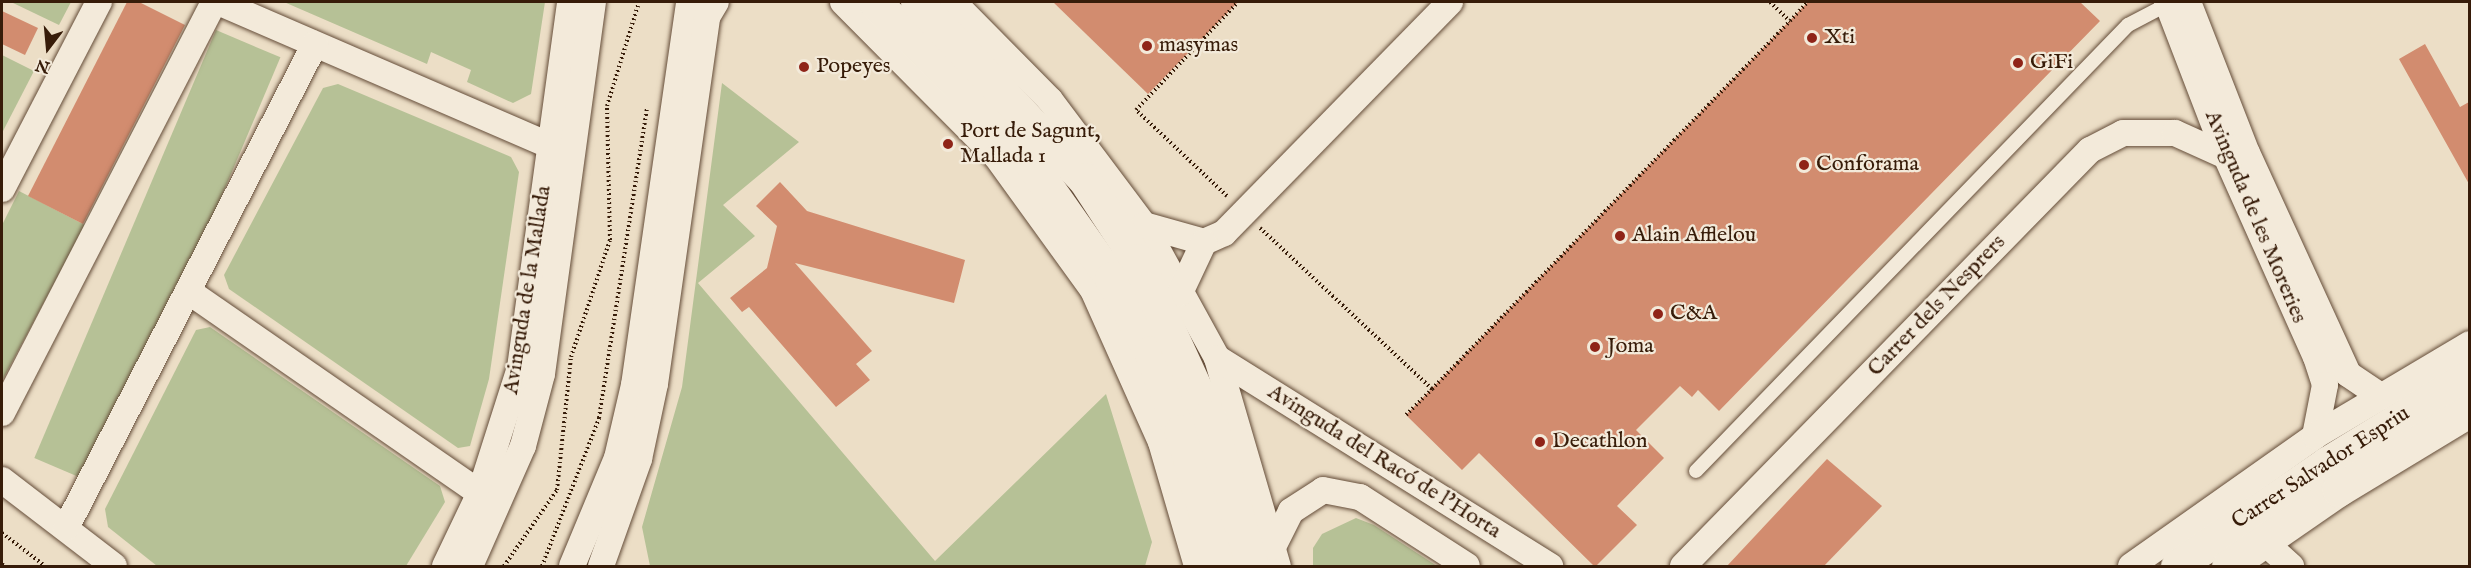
<!DOCTYPE html>
<html>
<head>
<meta charset="utf-8">
<style>
  body { margin:0 }
  #map { position:relative; width:2471px; height:568px; overflow:hidden; background:#ecdec6; font-family:"IM FELL English",serif }
  div>[style] { position:absolute }
  [style*='--x'] { left:calc(var(--x)*1px); top:calc(var(--y)*1px); width:calc(var(--w)*1px); rotate:calc(var(--a)*1deg) }
  .green>* { inset:0; background:#b6c196; transform-origin:0 0 }
  .building>* { inset:0; background:#d28c6f }
  .path>* { height:4px; margin-top:-2px; transform-origin:0; background:repeating-linear-gradient(90deg,#371c09 0 1.5px,transparent 0 4.5px) }
  .roads { filter:drop-shadow(0 0 2px #644c38) drop-shadow(0 0 2px #644c38) }
  .lane>* { height:14px; margin:-7px; padding:0 7px; transform-origin:7px; border-radius:7px; background:#f3eada }
  .street>* { height:26px; margin:-13px; padding:0 13px; transform-origin:13px; border-radius:13px; background:#f3eada }
  .secondary>* { height:33px; margin:-16.5px; padding:0 16.5px; transform-origin:16.5px; border-radius:16.5px; background:#f3eada }
  .dots>* { width:16px; height:16px; translate:-50% -50%; box-sizing:border-box; border:3px solid #f3eada; border-radius:50% }
  span { translate:-50% -50%; white-space:nowrap; text-align:center; line-height:1.15; -webkit-text-stroke:4.5px #f3eada; paint-order:stroke }
  .poi-label { font-size:22px; color:#371c09 }
  .left { translate:0 -50%; text-align:left }
  .street-label { font-size:22px; color:#371c09 }
  .frame { position:absolute; inset:0; border:3px solid #371c09; pointer-events:none }
  .north { position:absolute; left:18px; top:18px; width:60px; height:60px; -webkit-text-stroke:4px #f3eada; paint-order:stroke; rotate:196deg; font-size:16px; font-weight:700; line-height:24px; text-align:center; color:#371c09 }
  .north::after { content:''; display:block; margin:auto; width:21px; height:27px; background:#371c09; clip-path:polygon(50% 0,100% 100%,50% 72%,0 100%) }
</style>
</head>
<body>
<div id="map">
  <div class="green">
    <i style="clip-path:polygon(11px 2px,71px 2px,59px 25px)"></i>
    <i style="clip-path:polygon(284px 2px,545px 2px,531px 94px,513px 103px,467px 82px,471px 70px,431px 52px,427px 64px)"></i>
    <i style="left:216px;top:30px;width:70px;height:465px;rotate:23deg"></i>
    <i style="clip-path:polygon(2px 55px,34px 71px,2px 133px)"></i>
    <i style="clip-path:polygon(722px 83px,799px 142px,723px 205px,755px 236px,698px 283px,935px 561px,1106px 394px,1152px 542px,1145px 566px,650px 566px,642px 527px,682px 387px)"></i>
    <i style="clip-path:polygon(338px 84px,511px 157px,519px 172px,489px 379px,470px 446px,458px 448px,229px 289px,224px 275px,323px 88px)"></i>
    <i style="clip-path:polygon(19px 191px,85px 225px,2px 381px,2px 225px)"></i>
    <i style="clip-path:polygon(210px 327px,440px 486px,445px 502px,406px 566px,157px 566px,108px 527px,105px 509px,196px 330px)"></i>
    <i style="clip-path:polygon(1356px 518px,1374px 525px,1437px 566px,1313px 566px,1313px 548px,1322px 534px)"></i>
  </div>
  <div class="building">
    <i style="clip-path:polygon(127px 2px,139px 2px,185px 25px,83px 224px,28px 196px)"></i>
    <i style="clip-path:polygon(1053px 2px,1238px 2px,1148px 94px)"></i>
    <i style="clip-path:polygon(1808px 2px,2080px 2px,2100px 21px,1719px 411px,1698px 390px,1692px 397px,1680px 386px,1636px 430px,1664px 458px,1617px 506px,1637px 525px,1595px 567px,1479px 453px,1462px 470px,1406px 415px)"></i>
    <i style="clip-path:polygon(2px 11px,38px 28px,25px 55px,2px 44px)"></i>
    <i style="clip-path:polygon(2425px 44px,2460px 107px,2469px 102px,2469px 184px,2399px 59px)"></i>
    <i style="clip-path:polygon(780px 182px,807px 211px,965px 260px,954px 303px,795px 263px,872px 351px,856px 364px,870px 380px,836px 407px,749px 307px,742px 312px,730px 298px,767px 268px,777px 226px,756px 206px)"></i>
    <i style="clip-path:polygon(1827px 459px,1882px 506px,1823px 567px,1726px 567px)"></i>
  </div>
  <div class="path">
    <i style="--x:1770;--y:2;--w:28;--a:44"></i>
    <i style="--x:1790;--y:21;--w:26;--a:-47"></i>
    <i style="--x:1227;--y:196;--w:125;--a:-136.6"></i>
    <i style="--x:1136;--y:110;--w:149;--a:-46.6"></i>
    <i style="--x:1260;--y:228;--w:236;--a:43.1"></i>
    <i style="--x:1432;--y:389;--w:513;--a:-45.79"></i>
    <i style="--x:1406;--y:415;--w:37;--a:-45"></i>
    <i style="--x:2;--y:533;--w:54;--a:37.5"></i>
    <i style="--x:2;--y:564;--w:3;--a:45"></i>
    <i style="--x:504;--y:566;--w:93;--a:-55.1"></i>
    <i style="--x:557;--y:490;--w:134;--a:-84"></i>
    <i style="--x:571;--y:357;--w:123;--a:-71.6"></i>
    <i style="--x:610;--y:240;--w:134;--a:-91.3"></i>
    <i style="--x:607;--y:106;--w:109;--a:-72.9"></i>
    <i style="--x:542;--y:566;--w:159;--a:-68.9"></i>
    <i style="--x:599;--y:418;--w:314;--a:-81.2"></i>
  </div>
  <div class="roads">
    <div class="lane">
      <i style="--x:1696;--y:471;--w:621;--a:-45.91"></i>
      <i style="--x:2128;--y:25;--w:45;--a:-27.7"></i>
    </div>
    <div class="street">
      <i style="--x:218;--y:2;--w:362;--a:23.4"></i>
      <i style="--x:843;--y:2;--w:217;--a:45.2"></i>
      <i style="--x:996;--y:156;--w:165;--a:54.1"></i>
      <i style="--x:1093;--y:290;--w:167;--a:65.9"></i>
      <i style="--x:1161;--y:442;--w:129;--a:73.8"></i>
      <i style="--x:953;--y:2;--w:138;--a:45.3"></i>
      <i style="--x:1050;--y:100;--w:156;--a:53.1"></i>
      <i style="--x:1144;--y:225;--w:152;--a:61.2"></i>
      <i style="--x:1217;--y:358;--w:217;--a:73.7"></i>
      <i style="--x:2167;--y:2;--w:165;--a:69"></i>
      <i style="--x:2226;--y:156;--w:220;--a:65.9"></i>
      <i style="--x:2316;--y:357;--w:29;--a:72"></i>
      <i style="--x:2325;--y:385;--w:52;--a:101.1"></i>
      <i style="--x:2188;--y:2;--w:162;--a:68.7"></i>
      <i style="--x:2247;--y:153;--w:243;--a:65.4"></i>
      <i style="--x:2348;--y:374;--w:40;--a:34"></i>
      <i style="--x:2;--y:189;--w:211;--a:-62.6"></i>
      <i style="--x:1144;--y:225;--w:62;--a:15.8"></i>
      <i style="--x:1204;--y:242;--w:22;--a:-24"></i>
      <i style="--x:1224;--y:233;--w:323;--a:-45.6"></i>
      <i style="--x:188;--y:291;--w:355;--a:34.7"></i>
      <i style="--x:1180;--y:293;--w:56;--a:-64.8"></i>
      <i style="--x:1217;--y:358;--w:393;--a:32"></i>
      <i style="--x:2;--y:413;--w:462;--a:-62.7"></i>
      <i style="--x:2;--y:480;--w:141;--a:37.5"></i>
      <i style="--x:66;--y:528;--w:544;--a:-62.78"></i>
      <i style="--x:2263;--y:541;--w:38;--a:42"></i>
      <i style="--x:1273;--y:547;--w:40;--a:-63.4"></i>
      <i style="--x:1291;--y:511;--w:38;--a:-33"></i>
      <i style="--x:1323;--y:490;--w:38;--a:11"></i>
      <i style="--x:1360;--y:497;--w:127;--a:32.8"></i>
      <i style="--x:445;--y:566;--w:81;--a:-64.4"></i>
      <i style="--x:480;--y:493;--w:131;--a:-72.3"></i>
      <i style="--x:520;--y:368;--w:369;--a:-82.2"></i>
      <i style="--x:470;--y:566;--w:131;--a:-66.2"></i>
      <i style="--x:523;--y:446;--w:74;--a:-75.2"></i>
      <i style="--x:542;--y:374;--w:375;--a:-82.2"></i>
      <i style="--x:572;--y:566;--w:117;--a:-67.4"></i>
      <i style="--x:617;--y:458;--w:75;--a:-76.9"></i>
      <i style="--x:634;--y:385;--w:387;--a:-81.8"></i>
      <i style="--x:601;--y:566;--w:114;--a:-70.4"></i>
      <i style="--x:639;--y:459;--w:77;--a:-78"></i>
      <i style="--x:655;--y:384;--w:371;--a:-81.9"></i>
      <i style="--x:707;--y:17;--w:17;--a:-59"></i>
      <i style="--x:1683;--y:566;--w:582;--a:-45.63"></i>
      <i style="--x:2090;--y:150;--w:37;--a:-27"></i>
      <i style="--x:2123;--y:133;--w:52;--a:0"></i>
      <i style="--x:2175;--y:133;--w:56;--a:24.3"></i>
      <i style="--x:2131;--y:566;--w:225;--a:-35.2"></i>
      <i style="--x:2315;--y:436;--w:180;--a:-30.7"></i>
    </div>
    <div class="secondary">
      <i style="--x:875;--y:2;--w:194;--a:44.6"></i>
      <i style="--x:1013;--y:138;--w:171;--a:55"></i>
      <i style="--x:1111;--y:278;--w:84;--a:62.2"></i>
      <i style="--x:1150;--y:352;--w:85;--a:68.6"></i>
      <i style="--x:1181;--y:431;--w:141;--a:73.9"></i>
      <i style="--x:917;--y:2;--w:243;--a:46.7"></i>
      <i style="--x:1084;--y:179;--w:97;--a:56.8"></i>
      <i style="--x:1137;--y:260;--w:173;--a:65.4"></i>
      <i style="--x:1209;--y:417;--w:155;--a:73.9"></i>
      <i style="--x:2177;--y:566;--w:182;--a:-34.5"></i>
      <i style="--x:2327;--y:463;--w:168;--a:-31.6"></i>
      <i style="--x:2228;--y:566;--w:134;--a:-34.6"></i>
      <i style="--x:2338;--y:490;--w:154;--a:-31.2"></i>
    </div>
  </div>
  <div class="dots">
    <i style="left:1812px;top:38px;background:#8f2418"></i>
    <i style="left:1147px;top:46px;background:#8f2418"></i>
    <i style="left:2018px;top:63px;background:#8f2418"></i>
    <i style="left:804px;top:67px;background:#8f2418"></i>
    <i style="left:948px;top:144px;background:#8f2418"></i>
    <i style="left:1804px;top:165px;background:#8f2418"></i>
    <i style="left:1620px;top:236px;background:#8f2418"></i>
    <i style="left:1658px;top:314px;background:#8f2418"></i>
    <i style="left:1595px;top:347px;background:#8f2418"></i>
    <i style="left:1540px;top:442px;background:#8f2418"></i>
  </div>
  <div class="poi-label">
    <span class="left" style="left:1824px;top:38px">Xti</span>
    <span class="left" style="left:1159px;top:46px">masymas</span>
    <span class="left" style="left:2030px;top:63px">GiFi</span>
    <span class="left" style="left:816px;top:67px">Popeyes</span>
    <span class="left" style="left:960px;top:144px">Port de Sagunt,<br>Mallada 1</span>
    <span class="left" style="left:1816px;top:165px">Conforama</span>
    <span class="left" style="left:1632px;top:236px">Alain Afflelou</span>
    <span class="left" style="left:1670px;top:314px">C&amp;A</span>
    <span class="left" style="left:1607px;top:347px">Joma</span>
    <span class="left" style="left:1552px;top:442px">Decathlon</span>
  </div>
  <div class="street-label">
    <span style="left:2255px;top:217px;rotate:67deg">Avinguda de les Moreries</span>
    <span style="left:528px;top:290px;rotate:-81deg">Avinguda de la Mallada</span>
    <span style="left:1937px;top:306px;rotate:-46deg">Carrer dels Nesprers</span>
    <span style="left:1384px;top:462px;rotate:32deg">Avinguda del Racó de l'Horta</span>
    <span style="left:2321px;top:468px;rotate:-33deg">Carrer Salvador Espriu</span>
  </div>
  <div class="frame"></div>
  <div class="north">N</div>
</div>
</body>
</html>
